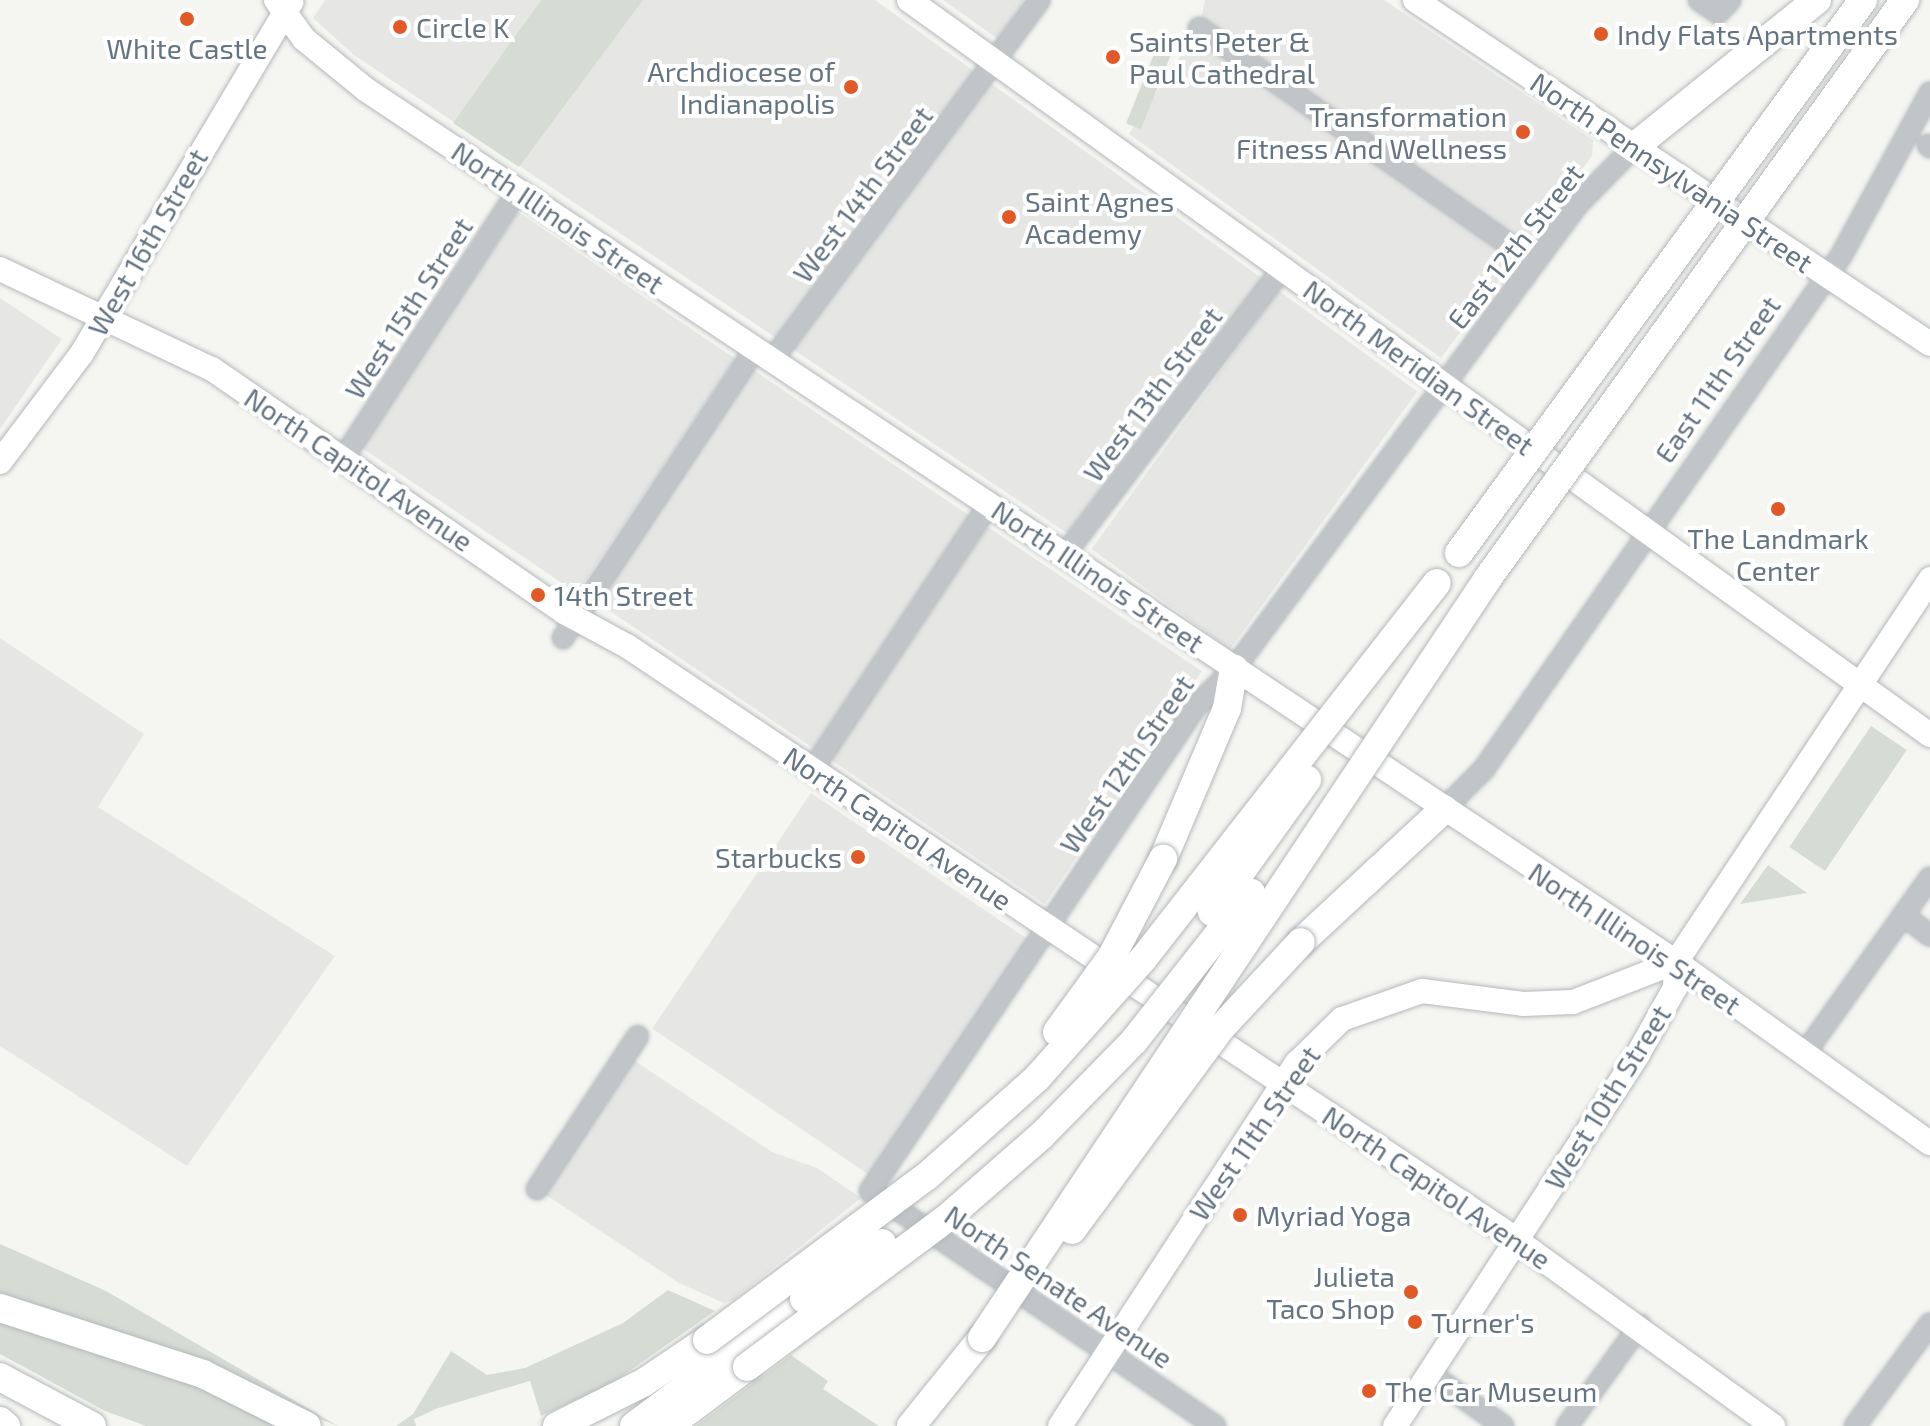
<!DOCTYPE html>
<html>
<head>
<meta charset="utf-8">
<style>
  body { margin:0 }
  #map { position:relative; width:1930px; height:1426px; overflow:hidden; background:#f5f6f2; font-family:"Exo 2",sans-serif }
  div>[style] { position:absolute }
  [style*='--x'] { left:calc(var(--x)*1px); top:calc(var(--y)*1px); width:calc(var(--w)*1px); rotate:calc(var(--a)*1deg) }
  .built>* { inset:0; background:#e6e7e5; transform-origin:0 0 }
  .green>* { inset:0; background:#d6dcd3; transform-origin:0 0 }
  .roads { filter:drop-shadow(0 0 2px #b4b8bc) drop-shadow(0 0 2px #b4b8bc) }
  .minor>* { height:20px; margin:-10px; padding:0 10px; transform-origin:10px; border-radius:10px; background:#c1c5c8 }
  .major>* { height:24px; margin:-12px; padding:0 12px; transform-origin:12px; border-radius:12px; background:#fff }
  .highway>* { height:28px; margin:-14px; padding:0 14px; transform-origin:14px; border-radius:14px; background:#fff }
  .bridges { filter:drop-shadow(0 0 2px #b4b7ba) drop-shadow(0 0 2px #b4b7ba) }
  .highway-bridge>* { height:28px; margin:-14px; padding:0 14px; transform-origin:14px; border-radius:14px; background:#fff }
  .dots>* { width:22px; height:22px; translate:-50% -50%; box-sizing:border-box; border:4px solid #fff; border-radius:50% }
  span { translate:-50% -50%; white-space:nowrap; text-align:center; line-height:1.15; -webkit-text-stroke:8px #fff; paint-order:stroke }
  .poi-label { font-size:28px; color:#657483 }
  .left { translate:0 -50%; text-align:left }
  .right { translate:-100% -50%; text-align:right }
  .street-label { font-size:28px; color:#657483 }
</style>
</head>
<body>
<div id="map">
  <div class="built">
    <i style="clip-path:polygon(325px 0,875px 0,1263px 279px,1067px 533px,354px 55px,313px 18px)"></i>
    <i style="clip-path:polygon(943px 0,1024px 0,998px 39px)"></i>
    <i style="clip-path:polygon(1205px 0,1384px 0,1593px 140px,1592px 156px,1441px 358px,1129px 134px,1199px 28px)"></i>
    <i style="left:518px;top:212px;width:262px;height:283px;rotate:34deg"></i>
    <i style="left:1279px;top:291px;width:171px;height:319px;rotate:36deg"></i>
    <i style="clip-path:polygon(0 298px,62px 339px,0 429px)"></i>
    <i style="left:752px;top:369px;width:262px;height:280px;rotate:34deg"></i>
    <i style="left:988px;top:527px;width:258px;height:281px;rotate:34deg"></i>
    <i style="clip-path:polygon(0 638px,144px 734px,98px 807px,335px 956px,187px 1166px,0 1046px)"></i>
    <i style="left:811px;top:793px;width:262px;height:284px;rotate:34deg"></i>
    <i style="clip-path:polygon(626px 1055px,772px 1152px,817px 1168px,861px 1198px,733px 1300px,724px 1303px,679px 1283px,537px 1189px)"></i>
  </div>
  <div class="green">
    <i style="clip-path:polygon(541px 0,643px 0,519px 167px,453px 123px)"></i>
    <i style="left:1156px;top:49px;width:16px;height:80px;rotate:22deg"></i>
    <i style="left:1871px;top:726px;width:43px;height:146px;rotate:34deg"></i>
    <i style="clip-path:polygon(1768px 865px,1807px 893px,1740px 904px)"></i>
    <i style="clip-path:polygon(0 1244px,106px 1291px,338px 1426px,0 1296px)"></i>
    <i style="clip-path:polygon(668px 1290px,715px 1311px,609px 1385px,541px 1416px,530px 1381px,438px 1408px,414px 1419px,416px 1426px,396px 1426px,413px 1414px,451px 1351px,487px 1375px,525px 1368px,623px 1323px)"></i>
    <i style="clip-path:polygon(0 1319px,165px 1371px,285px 1426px,146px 1426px,105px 1411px,0 1354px)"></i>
    <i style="clip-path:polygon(791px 1355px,828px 1381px,823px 1389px,879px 1426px,696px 1426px)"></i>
  </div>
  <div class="roads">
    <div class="minor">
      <i style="--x:1699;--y:0;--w:23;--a:34"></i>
      <i style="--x:1718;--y:13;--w:18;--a:-47"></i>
      <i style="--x:1199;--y:28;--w:409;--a:34.9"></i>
      <i style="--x:1928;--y:145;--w:3;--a:45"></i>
      <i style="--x:773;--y:359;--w:447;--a:-53.4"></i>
      <i style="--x:344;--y:457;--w:319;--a:-56.8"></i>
      <i style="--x:1065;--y:554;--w:358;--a:-52.7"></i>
      <i style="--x:563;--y:638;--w:349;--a:-56.4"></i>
      <i style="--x:812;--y:770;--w:321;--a:-56.3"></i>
      <i style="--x:1444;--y:809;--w:57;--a:-45"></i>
      <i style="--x:1484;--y:769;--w:625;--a:-55.17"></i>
      <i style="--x:1841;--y:256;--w:186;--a:-61.4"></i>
      <i style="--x:1903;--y:915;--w:34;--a:37"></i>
      <i style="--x:1805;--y:1053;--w:215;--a:-54.5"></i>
      <i style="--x:537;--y:1189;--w:183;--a:-56.6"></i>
      <i style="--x:1429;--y:1373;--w:91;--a:35.6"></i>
      <i style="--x:1215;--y:1426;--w:417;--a:-145.7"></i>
      <i style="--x:870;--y:1191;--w:586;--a:-56.07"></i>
      <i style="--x:1197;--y:705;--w:52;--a:-44.2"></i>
      <i style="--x:1234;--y:669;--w:578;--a:-53.51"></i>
      <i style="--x:1578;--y:204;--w:80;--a:-45.5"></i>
      <i style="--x:1567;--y:1426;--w:125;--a:-54.1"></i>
      <i style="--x:1855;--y:1426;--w:127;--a:-53.7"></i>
    </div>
    <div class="major">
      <i style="--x:276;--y:0;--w:48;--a:54.3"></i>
      <i style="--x:304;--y:39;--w:79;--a:39.3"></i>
      <i style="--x:365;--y:89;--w:1575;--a:33.66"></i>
      <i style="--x:1676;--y:962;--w:312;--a:35.5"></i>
      <i style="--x:909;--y:0;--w:1258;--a:35.75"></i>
      <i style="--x:1415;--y:0;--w:619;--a:33.74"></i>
      <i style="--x:0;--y:269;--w:234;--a:25.3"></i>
      <i style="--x:212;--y:369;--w:428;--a:34.6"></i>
      <i style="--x:564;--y:612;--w:72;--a:28.4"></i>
      <i style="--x:627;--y:646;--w:1051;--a:33.71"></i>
      <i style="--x:1501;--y:1229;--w:336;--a:35.9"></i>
      <i style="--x:0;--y:462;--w:136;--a:-53"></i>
      <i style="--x:82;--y:353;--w:409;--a:-59.2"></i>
      <i style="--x:1060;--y:1426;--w:434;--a:-56.9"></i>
      <i style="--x:1297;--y:1063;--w:63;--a:-44.4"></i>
      <i style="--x:1342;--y:1019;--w:85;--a:-19.3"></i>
      <i style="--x:1422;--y:991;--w:102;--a:7.3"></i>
      <i style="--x:1523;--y:1004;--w:50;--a:-2.3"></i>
      <i style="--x:1573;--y:1002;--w:110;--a:-21.2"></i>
      <i style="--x:1395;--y:1426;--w:444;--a:-56.8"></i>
      <i style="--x:1638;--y:1054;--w:76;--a:-60.7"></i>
      <i style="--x:1675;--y:988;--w:26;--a:-88"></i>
      <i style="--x:1676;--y:962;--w:460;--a:-56.4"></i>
    </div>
    <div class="highway">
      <i style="--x:1634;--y:147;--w:235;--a:-38.8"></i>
      <i style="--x:1163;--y:859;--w:164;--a:-67"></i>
      <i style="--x:1227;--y:708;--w:40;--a:-80"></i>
      <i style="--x:1301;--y:942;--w:195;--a:-42.9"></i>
      <i style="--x:0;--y:1308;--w:213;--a:18"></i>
      <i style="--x:203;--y:1374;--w:116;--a:26.6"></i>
      <i style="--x:0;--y:1377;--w:104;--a:28"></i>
      <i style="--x:0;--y:1421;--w:8;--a:40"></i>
      <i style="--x:557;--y:1426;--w:96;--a:-26.6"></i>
      <i style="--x:643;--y:1383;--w:77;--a:-33.9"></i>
      <i style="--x:634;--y:1426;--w:212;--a:-36.8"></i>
      <i style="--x:668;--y:1426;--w:99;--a:-36.8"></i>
      <i style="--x:911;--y:1426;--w:113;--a:-51.1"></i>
    </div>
  </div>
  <div class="bridges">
    <div class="highway-bridge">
      <i style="--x:1459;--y:553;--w:685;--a:-53.85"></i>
      <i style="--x:1212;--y:912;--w:163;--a:-54.3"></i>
      <i style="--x:1057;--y:1032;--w:94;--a:-54.1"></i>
      <i style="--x:1112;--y:956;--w:110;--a:-62.3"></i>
      <i style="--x:1072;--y:1230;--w:251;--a:-53.6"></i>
      <i style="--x:1221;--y:1028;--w:117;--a:-47.1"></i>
      <i style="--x:804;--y:1299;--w:96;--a:-35.7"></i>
      <i style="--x:982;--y:1338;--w:913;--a:-56.34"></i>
      <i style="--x:1488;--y:578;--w:713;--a:-54.19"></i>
      <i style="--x:707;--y:1340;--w:273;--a:-36.7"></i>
      <i style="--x:926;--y:1177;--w:149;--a:-41.7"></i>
      <i style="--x:1037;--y:1078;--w:159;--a:-48.3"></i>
      <i style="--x:1143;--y:959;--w:477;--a:-52"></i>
      <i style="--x:747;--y:1367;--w:249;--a:-36.7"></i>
      <i style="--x:947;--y:1218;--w:126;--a:-41.1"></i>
      <i style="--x:1042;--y:1135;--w:132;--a:-45.6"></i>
      <i style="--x:1134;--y:1041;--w:189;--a:-51.7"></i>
    </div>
  </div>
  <div class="dots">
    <i style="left:187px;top:19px;background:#e15927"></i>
    <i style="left:400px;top:27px;background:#e15927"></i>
    <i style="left:1601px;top:34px;background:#e15927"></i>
    <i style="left:1113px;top:57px;background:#e15927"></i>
    <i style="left:851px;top:87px;background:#e15927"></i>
    <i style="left:1523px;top:132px;background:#e15927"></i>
    <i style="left:1009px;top:217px;background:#e15927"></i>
    <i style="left:1778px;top:509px;background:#e15927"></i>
    <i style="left:538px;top:595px;background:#e15927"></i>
    <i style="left:858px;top:857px;background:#e15927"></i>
    <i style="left:1240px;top:1215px;background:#e15927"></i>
    <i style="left:1411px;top:1292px;background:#e15927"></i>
    <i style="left:1415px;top:1322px;background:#e15927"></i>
    <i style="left:1369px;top:1391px;background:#e15927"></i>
  </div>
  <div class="poi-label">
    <span class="left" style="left:416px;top:27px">Circle K</span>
    <span class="left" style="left:1617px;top:34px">Indy Flats Apartments</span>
    <span class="left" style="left:1129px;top:57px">Saints Peter &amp;<br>Paul Cathedral</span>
    <span style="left:187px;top:48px">White Castle</span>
    <span class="right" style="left:835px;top:87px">Archdiocese of<br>Indianapolis</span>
    <span class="right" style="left:1507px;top:132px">Transformation<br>Fitness And Wellness</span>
    <span class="left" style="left:1025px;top:217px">Saint Agnes<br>Academy</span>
    <span style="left:1778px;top:554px">The Landmark<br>Center</span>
    <span class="left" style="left:554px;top:595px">14th Street</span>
    <span class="right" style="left:842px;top:857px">Starbucks</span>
    <span class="left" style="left:1256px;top:1215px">Myriad Yoga</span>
    <span class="right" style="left:1395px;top:1292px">Julieta<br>Taco Shop</span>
    <span class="left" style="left:1431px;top:1322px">Turner's</span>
    <span class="left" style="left:1385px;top:1391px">The Car Museum</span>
  </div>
  <div class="street-label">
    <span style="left:1672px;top:172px;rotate:34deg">North Pennsylvania Street</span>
    <span style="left:862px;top:194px;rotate:-53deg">West 14th Street</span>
    <span style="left:558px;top:217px;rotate:34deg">North Illinois Street</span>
    <span style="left:147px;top:242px;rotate:-60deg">West 16th Street</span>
    <span style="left:1515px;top:246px;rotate:-52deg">East 12th Street</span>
    <span style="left:408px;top:308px;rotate:-57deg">West 15th Street</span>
    <span style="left:1419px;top:367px;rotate:36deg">North Meridian Street</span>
    <span style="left:1717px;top:379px;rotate:-55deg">East 11th Street</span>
    <span style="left:1152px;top:394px;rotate:-53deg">West 13th Street</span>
    <span style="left:359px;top:469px;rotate:34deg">North Capitol Avenue</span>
    <span style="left:1098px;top:576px;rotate:34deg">North Illinois Street</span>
    <span style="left:1126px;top:764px;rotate:-55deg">West 12th Street</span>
    <span style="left:898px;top:828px;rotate:34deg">North Capitol Avenue</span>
    <span style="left:1635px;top:938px;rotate:34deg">North Illinois Street</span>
    <span style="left:1607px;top:1097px;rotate:-58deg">West 10th Street</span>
    <span style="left:1254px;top:1133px;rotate:-55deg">West 11th Street</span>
    <span style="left:1437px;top:1187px;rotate:34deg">North Capitol Avenue</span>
    <span style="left:1059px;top:1286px;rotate:34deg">North Senate Avenue</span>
  </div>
</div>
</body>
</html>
